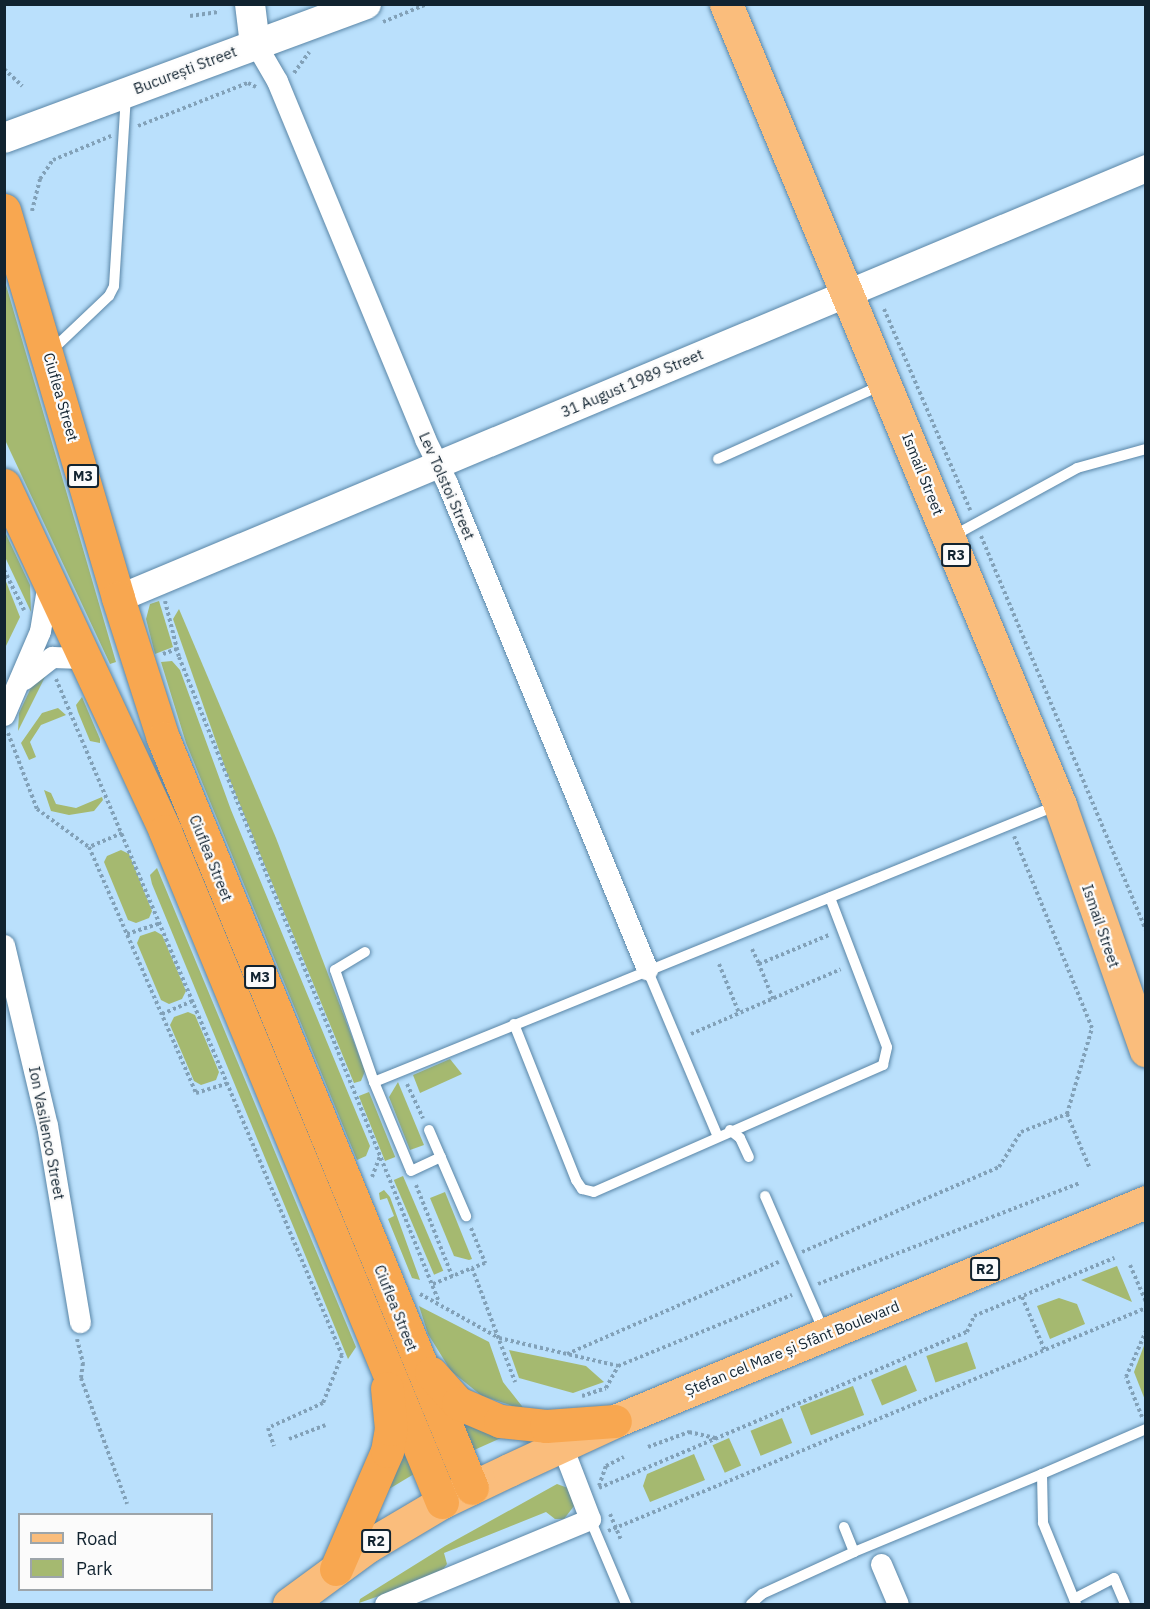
<!DOCTYPE html>
<html>
<head>
<meta charset="utf-8">
<style>
  body { margin:0 }
  #map { position:relative; width:1150px; height:1609px; overflow:hidden; background:#bae0fc; font-family:"IBM Plex Sans",sans-serif }
  div>[style] { position:absolute }
  [style*='--x'] { left:calc(var(--x)*1px); top:calc(var(--y)*1px); width:calc(var(--w)*1px); rotate:calc(var(--a)*1deg) }
  .green>* { inset:0; background:#a5b970; transform-origin:0 0 }
  .path>* { height:4px; margin-top:-2px; transform-origin:0; background:repeating-linear-gradient(90deg,#82a1b8 0 3px,transparent 0 6px) }
  .roads { filter:drop-shadow(0 0 2px #5a86a7) drop-shadow(0 0 2px #5a86a7) }
  .service>* { height:10px; margin:-5px; padding:0 5px; transform-origin:5px; border-radius:5px; background:#fff }
  .minor>* { height:21px; margin:-10.5px; padding:0 10.5px; transform-origin:10.5px; border-radius:10.5px; background:#fff }
  .tertiary>* { height:27px; margin:-13.5px; padding:0 13.5px; transform-origin:13.5px; border-radius:13.5px; background:#fff }
  .secondary>* { height:30px; margin:-15px; padding:0 15px; transform-origin:15px; border-radius:15px; background:#fff }
  .primary>* { height:33px; margin:-16.5px; padding:0 16.5px; transform-origin:16.5px; border-radius:16.5px; background:#fabd7c }
  .trunk>* { height:33px; margin:-16.5px; padding:0 16.5px; transform-origin:16.5px; border-radius:16.5px; background:#f8a750 }
  span { translate:-50% -50%; white-space:nowrap; text-align:center; line-height:1.15; -webkit-text-stroke:4.5px #fbfbfb; paint-order:stroke }
  .shield-label span { padding:2px 4px; background:#fbfbfb; border:2px solid; border-radius:4px; -webkit-text-stroke-width:0 }
  .shield-label { font-size:14px; color:#112330; font-weight:700 }
  .street-label { font-size:15px; color:#112330 }
  .frame { position:absolute; inset:0; border:6px solid #112330; pointer-events:none }
  .legend { position:absolute; left:18px; top:1513px; width:195px; height:78px; box-sizing:border-box; background:#fbfbfb; border:2px solid #9da5aa; margin:0; padding:8px 10px; list-style:none; font-size:18px; color:#112330 }
  .legend li { display:flex; align-items:center; gap:12px; height:30px }
  .legend b { width:30px; border:2px solid #9da5aa }
</style>
</head>
<body>
<div id="map">
  <div class="green">
    <i style="clip-path:polygon(4px 278px,116px 662px,110px 664px,5px 440px)"></i>
    <i style="clip-path:polygon(5px 532px,30px 585px,31px 612px,5px 557px)"></i>
    <i style="clip-path:polygon(5px 579px,20px 617px,5px 648px)"></i>
    <i style="clip-path:polygon(159px 601px,173px 647px,155px 654px,146px 619px,150px 604px)"></i>
    <i style="clip-path:polygon(179px 609px,276px 838px,365px 1071px,361px 1081px,354px 1083px,227px 773px,173px 619px)"></i>
    <i style="clip-path:polygon(172px 661px,180px 670px,231px 810px,370px 1146px,366px 1156px,357px 1160px,186px 743px,161px 662px)"></i>
    <i style="clip-path:polygon(48px 671px,18px 731px,19px 713px,37px 675px)"></i>
    <i style="clip-path:polygon(82px 697px,100px 739px,100px 743px,90px 741px,78px 712px,76px 705px)"></i>
    <i style="clip-path:polygon(58px 708px,66px 715px,41px 725px,30px 742px,36px 757px,29px 760px,21px 743px,42px 713px)"></i>
    <i style="clip-path:polygon(44px 790px,51px 793px,56px 804px,76px 808px,102px 797px,103px 800px,94px 811px,69px 815px,51px 811px)"></i>
    <i style="clip-path:polygon(121px 850px,129px 854px,152px 911px,149px 918px,136px 923px,128px 920px,104px 862px,107px 856px)"></i>
    <i style="clip-path:polygon(157px 868px,356px 1347px,348px 1359px,152px 884px,150px 875px)"></i>
    <i style="clip-path:polygon(155px 931px,162px 935px,186px 991px,182px 999px,169px 1004px,161px 1000px,137px 943px,140px 936px)"></i>
    <i style="clip-path:polygon(188px 1012px,195px 1015px,219px 1072px,216px 1080px,201px 1085px,194px 1081px,170px 1025px,174px 1017px)"></i>
    <i style="clip-path:polygon(450px 1059px,462px 1074px,420px 1093px,413px 1075px)"></i>
    <i style="clip-path:polygon(398px 1082px,424px 1145px,410px 1150px,389px 1097px)"></i>
    <i style="left:369px;top:1092px;width:70px;height:11px;rotate:68deg"></i>
    <i style="left:403px;top:1176px;width:103px;height:10px;rotate:67deg"></i>
    <i style="clip-path:polygon(384px 1190px,390px 1197px,420px 1280px,412px 1278px,388px 1219px,394px 1216px,387px 1198px,380px 1200px,379px 1193px)"></i>
    <i style="clip-path:polygon(445px 1192px,472px 1259px,469px 1260px,454px 1256px,430px 1198px)"></i>
    <i style="clip-path:polygon(1117px 1266px,1132px 1302px,1081px 1280px)"></i>
    <i style="clip-path:polygon(1059px 1298px,1077px 1304px,1085px 1324px,1050px 1339px,1037px 1306px)"></i>
    <i style="clip-path:polygon(419px 1306px,489px 1342px,503px 1382px,525px 1410px,482px 1396px,451px 1371px,428px 1334px)"></i>
    <i style="left:967px;top:1342px;width:28px;height:43px;rotate:71deg"></i>
    <i style="clip-path:polygon(1145px 1343px,1145px 1400px,1134px 1372px)"></i>
    <i style="clip-path:polygon(509px 1350px,586px 1366px,604px 1382px,573px 1393px,519px 1378px)"></i>
    <i style="left:906px;top:1365px;width:28px;height:38px;rotate:67deg"></i>
    <i style="left:853px;top:1386px;width:31px;height:57px;rotate:69deg"></i>
    <i style="left:782px;top:1418px;width:27px;height:34px;rotate:68deg"></i>
    <i style="clip-path:polygon(461px 1422px,501px 1437px,501px 1438px,472px 1451px)"></i>
    <i style="left:729px;top:1438px;width:30px;height:18px;rotate:66deg"></i>
    <i style="clip-path:polygon(403px 1445px,414px 1474px,389px 1489px,388px 1489px)"></i>
    <i style="clip-path:polygon(694px 1454px,705px 1480px,650px 1502px,643px 1486px,647px 1474px)"></i>
    <i style="clip-path:polygon(557px 1484px,568px 1488px,574px 1506px,564px 1519px,555px 1519px,546px 1512px,444px 1553px,447px 1564px,439px 1575px,359px 1603px,360px 1599px,445px 1546px)"></i>
  </div>
  <div class="path">
    <i style="--x:190;--y:16;--w:30;--a:-8"></i>
    <i style="--x:383;--y:22;--w:48;--a:-22.2"></i>
    <i style="--x:4;--y:69;--w:25;--a:43"></i>
    <i style="--x:294;--y:73;--w:26;--a:-54"></i>
    <i style="--x:138;--y:126;--w:118;--a:-21.4"></i>
    <i style="--x:248;--y:83;--w:9;--a:27"></i>
    <i style="--x:32;--y:211;--w:33;--a:-76"></i>
    <i style="--x:40;--y:179;--w:23;--a:-56"></i>
    <i style="--x:53;--y:160;--w:63;--a:-22.5"></i>
    <i style="--x:884;--y:309;--w:219;--a:66.8"></i>
    <i style="--x:981;--y:536;--w:428;--a:67.3"></i>
    <i style="--x:4;--y:570;--w:45;--a:63.4"></i>
    <i style="--x:165;--y:601;--w:58;--a:76"></i>
    <i style="--x:179;--y:657;--w:695;--a:68.05"></i>
    <i style="--x:163;--y:654;--w:15;--a:-20"></i>
    <i style="--x:56;--y:679;--w:734;--a:67.07"></i>
    <i style="--x:342;--y:1355;--w:52;--a:111.6"></i>
    <i style="--x:323;--y:1403;--w:60;--a:155.6"></i>
    <i style="--x:268;--y:1428;--w:19;--a:72"></i>
    <i style="--x:8;--y:733;--w:81;--a:69.1"></i>
    <i style="--x:37;--y:809;--w:64;--a:36.2"></i>
    <i style="--x:122;--y:833;--w:36;--a:157"></i>
    <i style="--x:89;--y:847;--w:268;--a:66.5"></i>
    <i style="--x:196;--y:1093;--w:34;--a:-17"></i>
    <i style="--x:127;--y:934;--w:36;--a:-18"></i>
    <i style="--x:752;--y:949;--w:17;--a:65"></i>
    <i style="--x:719;--y:964;--w:53;--a:67.8"></i>
    <i style="--x:773;--y:999;--w:38;--a:-112"></i>
    <i style="--x:759;--y:964;--w:76;--a:-22.5"></i>
    <i style="--x:162;--y:1014;--w:34;--a:-23"></i>
    <i style="--x:691;--y:1034;--w:163;--a:-23.4"></i>
    <i style="--x:407;--y:1084;--w:38;--a:65"></i>
    <i style="--x:1067;--y:1114;--w:60;--a:67.3"></i>
    <i style="--x:372;--y:1177;--w:22;--a:-69"></i>
    <i style="--x:416;--y:1185;--w:98;--a:68.4"></i>
    <i style="--x:471;--y:1228;--w:38;--a:68"></i>
    <i style="--x:485;--y:1263;--w:14;--a:159"></i>
    <i style="--x:472;--y:1268;--w:122;--a:69.3"></i>
    <i style="--x:802;--y:1252;--w:215;--a:-23.3"></i>
    <i style="--x:999;--y:1167;--w:41;--a:-57.8"></i>
    <i style="--x:1021;--y:1132;--w:49;--a:-21.4"></i>
    <i style="--x:1067;--y:1114;--w:90;--a:-73.8"></i>
    <i style="--x:1092;--y:1028;--w:207;--a:-112.1"></i>
    <i style="--x:1130;--y:1265;--w:40;--a:66.6"></i>
    <i style="--x:433;--y:1284;--w:42;--a:-22.3"></i>
    <i style="--x:818;--y:1284;--w:281;--a:-21.1"></i>
    <i style="--x:420;--y:1294;--w:90;--a:29.1"></i>
    <i style="--x:499;--y:1338;--w:122;--a:13.2"></i>
    <i style="--x:618;--y:1366;--w:188;--a:-22.2"></i>
    <i style="--x:1022;--y:1297;--w:59;--a:66.9"></i>
    <i style="--x:77;--y:1339;--w:25;--a:76"></i>
    <i style="--x:83;--y:1363;--w:15;--a:98"></i>
    <i style="--x:81;--y:1378;--w:134;--a:69.9"></i>
    <i style="--x:567;--y:1354;--w:231;--a:-23.5"></i>
    <i style="--x:582;--y:1396;--w:25;--a:-18"></i>
    <i style="--x:606;--y:1388;--w:25;--a:-61"></i>
    <i style="--x:1142;--y:1417;--w:43;--a:-111.8"></i>
    <i style="--x:1126;--y:1377;--w:50;--a:-66.5"></i>
    <i style="--x:289;--y:1439;--w:39;--a:-21"></i>
    <i style="--x:648;--y:1447;--w:44;--a:-20.1"></i>
    <i style="--x:689;--y:1432;--w:28;--a:13"></i>
    <i style="--x:599;--y:1486;--w:21;--a:-71"></i>
    <i style="--x:606;--y:1466;--w:20;--a:-27"></i>
    <i style="--x:599;--y:1488;--w:400;--a:-23"></i>
    <i style="--x:967;--y:1332;--w:17;--a:-66"></i>
    <i style="--x:974;--y:1316;--w:152;--a:-22.5"></i>
    <i style="--x:610;--y:1514;--w:28;--a:67"></i>
    <i style="--x:608;--y:1531;--w:582;--a:-22.51"></i>
  </div>
  <div class="roads">
    <div class="service">
      <i style="--x:51;--y:351;--w:80;--a:-43.5"></i>
      <i style="--x:109;--y:296;--w:11;--a:-63"></i>
      <i style="--x:114;--y:286;--w:190;--a:-86.4"></i>
      <i style="--x:718;--y:459;--w:178;--a:-24.3"></i>
      <i style="--x:953;--y:536;--w:141;--a:-28.7"></i>
      <i style="--x:1077;--y:468;--w:72;--a:-15.4"></i>
      <i style="--x:365;--y:952;--w:35;--a:149"></i>
      <i style="--x:335;--y:970;--w:119;--a:70.8"></i>
      <i style="--x:374;--y:1082;--w:96;--a:67.4"></i>
      <i style="--x:411;--y:1171;--w:33;--a:-25"></i>
      <i style="--x:647;--y:969;--w:180;--a:67.1"></i>
      <i style="--x:514;--y:1024;--w:168;--a:68.3"></i>
      <i style="--x:576;--y:1180;--w:11;--a:56"></i>
      <i style="--x:582;--y:1189;--w:12;--a:14"></i>
      <i style="--x:594;--y:1192;--w:316;--a:-23.7"></i>
      <i style="--x:883;--y:1065;--w:18;--a:-77"></i>
      <i style="--x:887;--y:1047;--w:160;--a:-110.9"></i>
      <i style="--x:374;--y:1082;--w:738;--a:-22.05"></i>
      <i style="--x:429;--y:1130;--w:94;--a:66.7"></i>
      <i style="--x:730;--y:1130;--w:13;--a:39"></i>
      <i style="--x:740;--y:1138;--w:21;--a:65"></i>
      <i style="--x:765;--y:1196;--w:148;--a:66.5"></i>
      <i style="--x:1042;--y:1474;--w:113;--a:-23.4"></i>
      <i style="--x:590;--y:1519;--w:92;--a:67"></i>
      <i style="--x:844;--y:1527;--w:27;--a:68"></i>
      <i style="--x:1074;--y:1599;--w:45;--a:-27.7"></i>
      <i style="--x:1114;--y:1578;--w:28;--a:67"></i>
      <i style="--x:751;--y:1604;--w:15;--a:-42"></i>
      <i style="--x:762;--y:1594;--w:101;--a:-24.5"></i>
      <i style="--x:854;--y:1552;--w:204;--a:-22.5"></i>
      <i style="--x:1042;--y:1474;--w:49;--a:88.8"></i>
      <i style="--x:1043;--y:1523;--w:87;--a:67.8"></i>
    </div>
    <div class="minor">
      <i style="--x:255;--y:43;--w:44;--a:59.9"></i>
      <i style="--x:277;--y:81;--w:387;--a:67.5"></i>
      <i style="--x:425;--y:439;--w:49;--a:63.4"></i>
      <i style="--x:447;--y:483;--w:526;--a:67.63"></i>
      <i style="--x:24;--y:679;--w:36;--a:-38"></i>
      <i style="--x:52;--y:657;--w:23;--a:2"></i>
      <i style="--x:75;--y:658;--w:18;--a:27"></i>
      <i style="--x:4;--y:715;--w:91;--a:-66.8"></i>
      <i style="--x:40;--y:631;--w:50;--a:-80.7"></i>
      <i style="--x:4;--y:945;--w:185;--a:76.6"></i>
      <i style="--x:47;--y:1125;--w:200;--a:80.5"></i>
      <i style="--x:881;--y:1564;--w:43;--a:67"></i>
      <i style="--x:385;--y:1604;--w:222;--a:-22.5"></i>
      <i style="--x:590;--y:1519;--w:78;--a:-111"></i>
    </div>
    <div class="tertiary">
      <i style="--x:118;--y:598;--w:1114;--a:-22.7"></i>
    </div>
    <div class="secondary">
      <i style="--x:250;--y:4;--w:39;--a:83"></i>
      <i style="--x:4;--y:138;--w:386;--a:-20.3"></i>
    </div>
    <div class="primary">
      <i style="--x:726;--y:4;--w:868;--a:67.36"></i>
      <i style="--x:1060;--y:805;--w:260;--a:70.7"></i>
      <i style="--x:289;--y:1604;--w:98;--a:-36.3"></i>
      <i style="--x:368;--y:1546;--w:86;--a:-30.7"></i>
      <i style="--x:442;--y:1502;--w:74;--a:-25.5"></i>
      <i style="--x:509;--y:1470;--w:117;--a:-24.8"></i>
      <i style="--x:615;--y:1421;--w:574;--a:-22.41"></i>
    </div>
    <div class="trunk">
      <i style="--x:4;--y:210;--w:404;--a:73.6"></i>
      <i style="--x:118;--y:598;--w:147;--a:72.2"></i>
      <i style="--x:163;--y:738;--w:811;--a:67.61"></i>
      <i style="--x:4;--y:485;--w:382;--a:65"></i>
      <i style="--x:165;--y:831;--w:726;--a:67.57"></i>
      <i style="--x:431;--y:1373;--w:40;--a:48"></i>
      <i style="--x:458;--y:1403;--w:46;--a:23.2"></i>
      <i style="--x:500;--y:1421;--w:46;--a:6.2"></i>
      <i style="--x:546;--y:1426;--w:69;--a:-4.1"></i>
      <i style="--x:336;--y:1569;--w:129;--a:-66.6"></i>
      <i style="--x:387;--y:1451;--w:22;--a:-80"></i>
      <i style="--x:391;--y:1429;--w:41;--a:-95.6"></i>
    </div>
  </div>
  <div class="shield-label">
    <span style="left:83px;top:476px">M3</span>
    <span style="left:956px;top:555px">R3</span>
    <span style="left:260px;top:977px">M3</span>
    <span style="left:985px;top:1269px">R2</span>
    <span style="left:376px;top:1541px">R2</span>
  </div>
  <div class="street-label">
    <span style="left:185px;top:70px;rotate:-21deg">București Street</span>
    <span style="left:632px;top:383px;rotate:-23deg">31 August 1989 Street</span>
    <span style="left:61px;top:397px;rotate:74deg">Ciuflea Street</span>
    <span style="left:923px;top:474px;rotate:68deg">Ismail Street</span>
    <span style="left:447px;top:486px;rotate:66deg">Lev Tolstoi Street</span>
    <span style="left:211px;top:858px;rotate:68deg">Ciuflea Street</span>
    <span style="left:1101px;top:926px;rotate:71deg">Ismail Street</span>
    <span style="left:47px;top:1133px;rotate:79deg">Ion Vasilenco Street</span>
    <span style="left:396px;top:1308px;rotate:68deg">Ciuflea Street</span>
    <span style="left:792px;top:1348px;rotate:-22deg">Ștefan cel Mare și Sfânt Boulevard</span>
  </div>
  <div class="frame"></div>
  <ul class="legend">
  <li><b style="height:8px;background:#fabd7c"></b>Road</li>
  <li><b style="height:16px;background:#a5b970"></b>Park</li>
  </ul>
</div>
</body>
</html>
